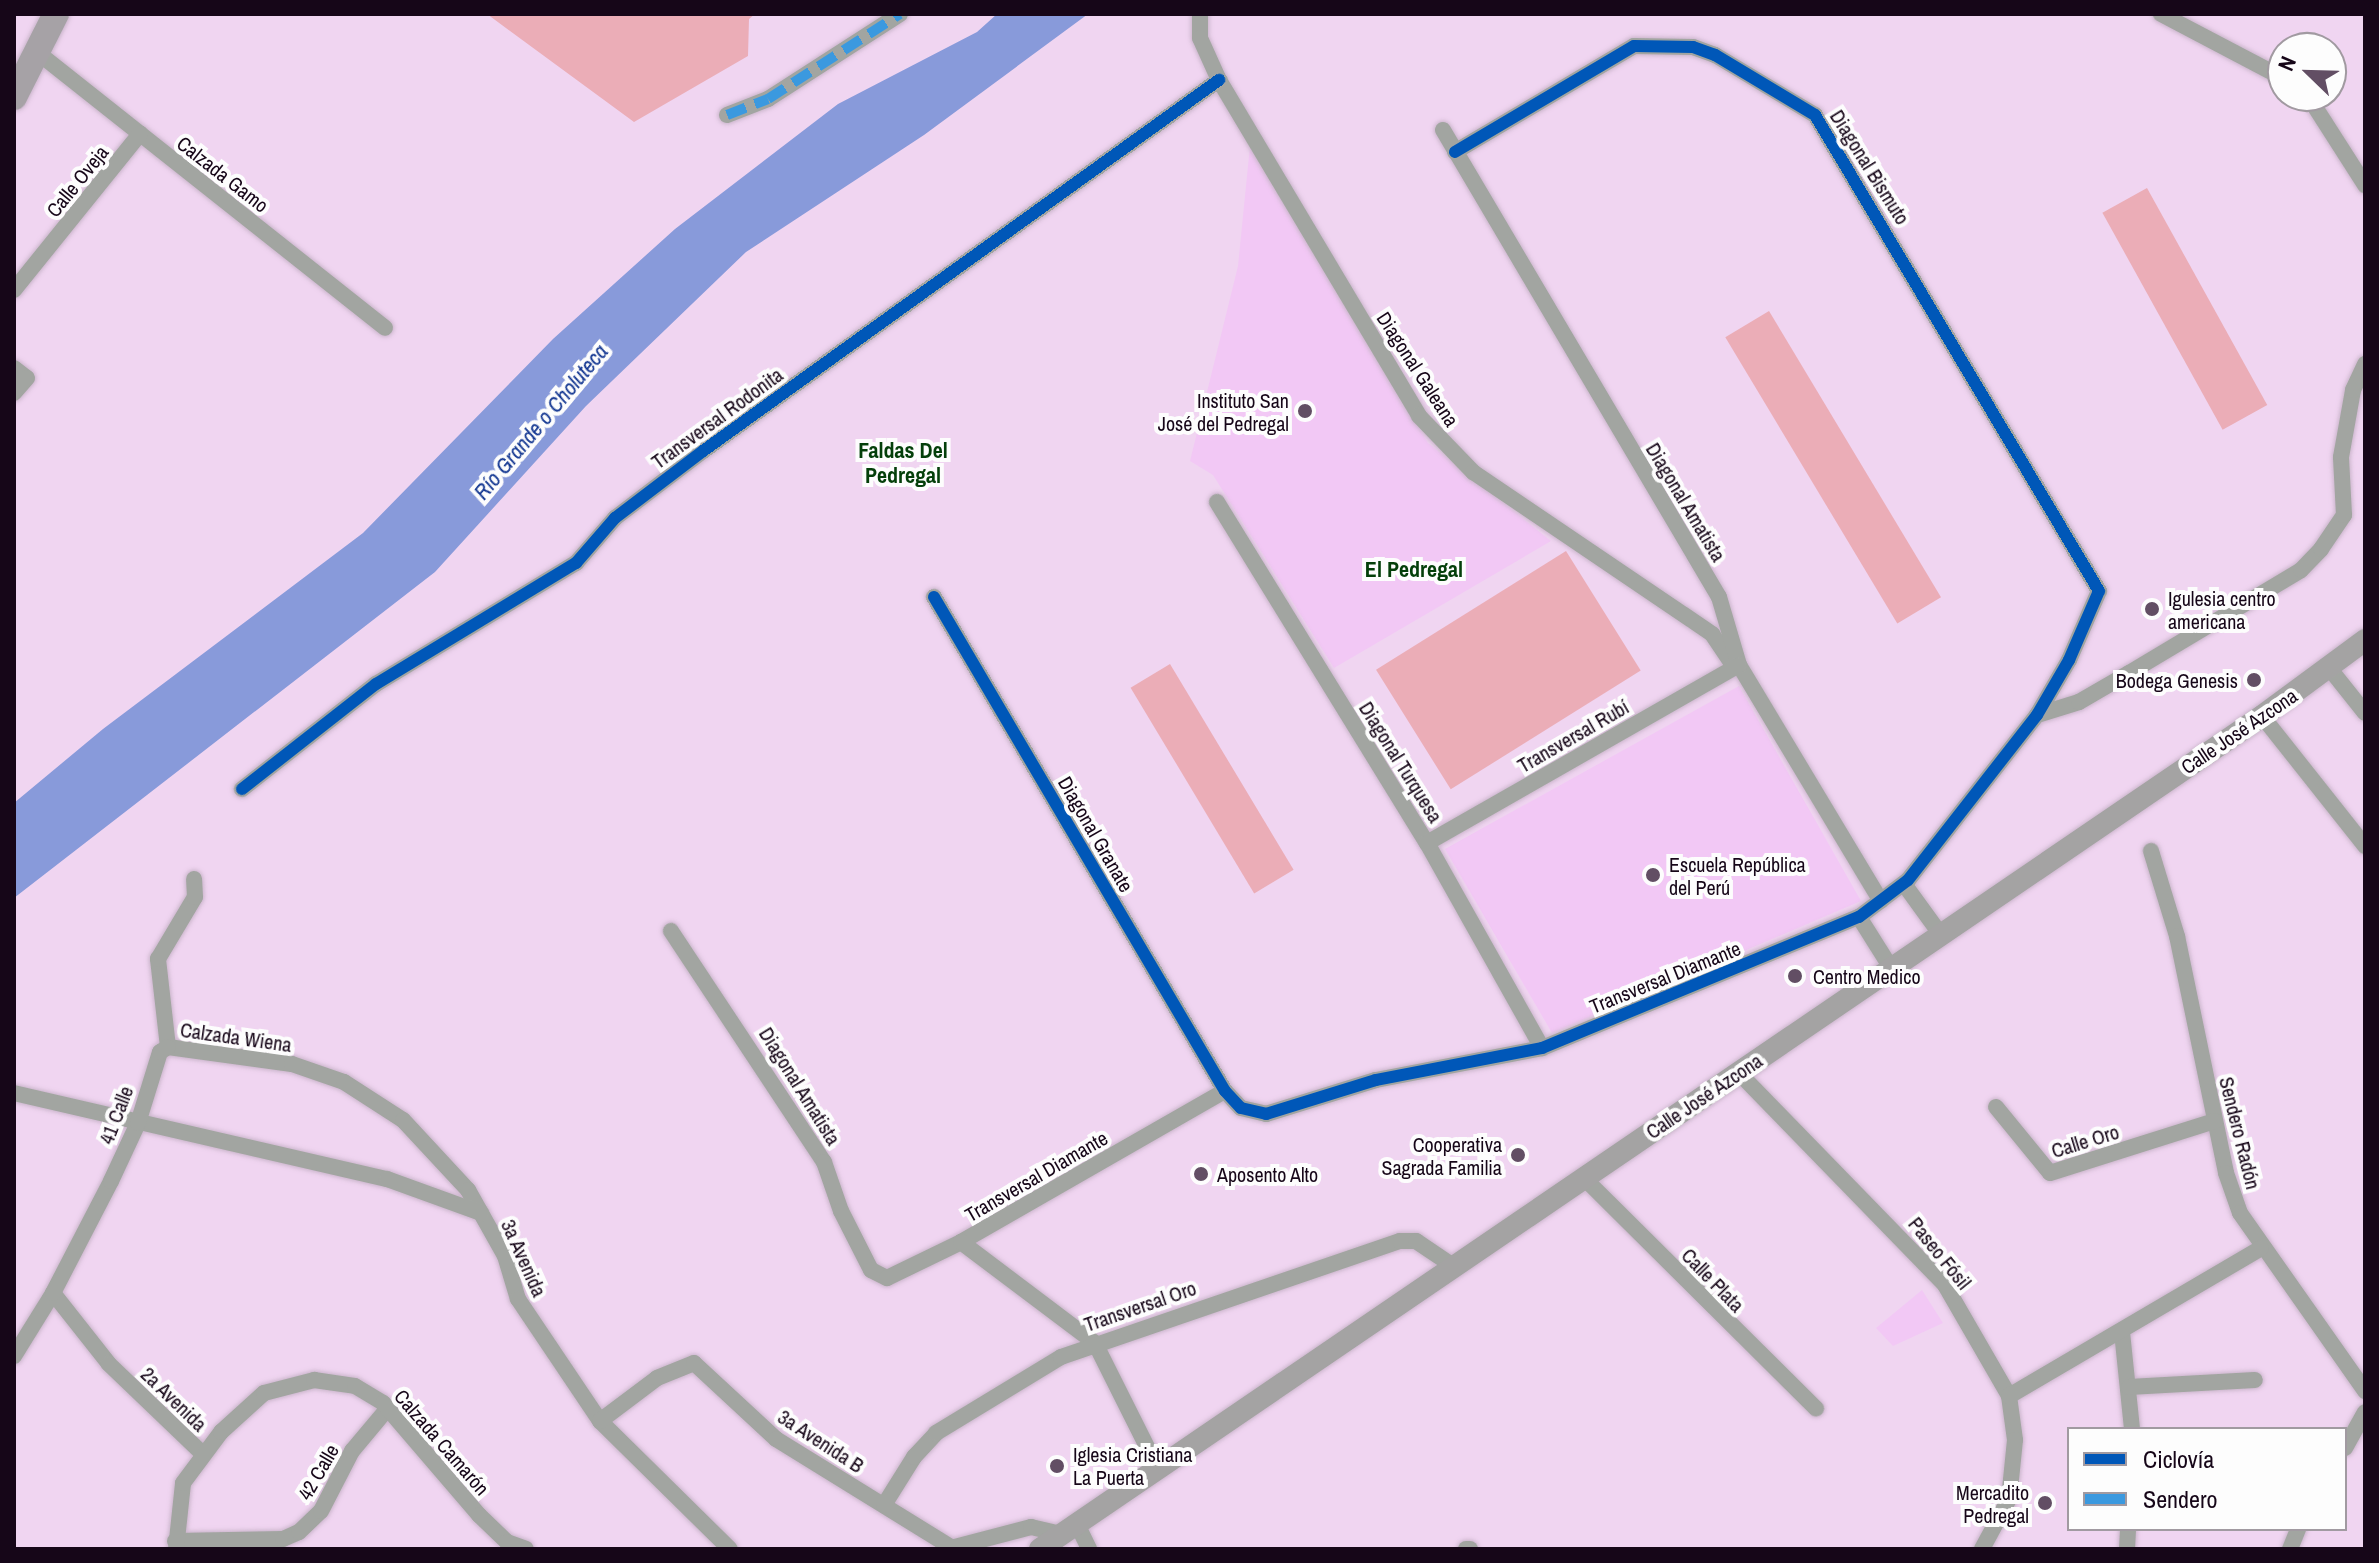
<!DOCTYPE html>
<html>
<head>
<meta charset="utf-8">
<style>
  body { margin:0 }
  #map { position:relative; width:2379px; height:1563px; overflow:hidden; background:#f0d5f1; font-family:"Archivo Narrow",sans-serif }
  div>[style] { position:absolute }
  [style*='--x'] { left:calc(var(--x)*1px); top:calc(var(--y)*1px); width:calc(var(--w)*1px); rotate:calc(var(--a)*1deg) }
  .built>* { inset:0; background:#f2c8f5 }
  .green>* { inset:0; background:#ebadb7; transform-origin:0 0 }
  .water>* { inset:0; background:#889ada }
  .roads { filter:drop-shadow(0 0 2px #cbb6cc) drop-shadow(0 0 2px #cbb6cc) }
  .minor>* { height:16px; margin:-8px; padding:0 8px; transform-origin:8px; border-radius:8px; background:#a2a5a1 }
  .secondary>* { height:22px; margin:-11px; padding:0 11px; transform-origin:11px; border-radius:11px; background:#a4a3a3 }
  .trunk>* { height:26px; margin:-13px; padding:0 13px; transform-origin:13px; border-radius:13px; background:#a6a2a6 }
  .quiet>* { height:10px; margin-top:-5px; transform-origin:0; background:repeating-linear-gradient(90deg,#3b99df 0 20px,transparent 0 30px) }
  .cycleway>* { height:12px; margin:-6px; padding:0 6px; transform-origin:6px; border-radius:6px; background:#0057b8 }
  .dots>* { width:22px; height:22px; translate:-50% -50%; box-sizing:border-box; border:4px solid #fdfdfd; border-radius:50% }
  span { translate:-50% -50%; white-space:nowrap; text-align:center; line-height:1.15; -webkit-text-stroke:8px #fdfdfd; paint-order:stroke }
  .street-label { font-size:20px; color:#160618 }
  .poi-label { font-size:20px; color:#160618 }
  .right { translate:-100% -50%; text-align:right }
  .left { translate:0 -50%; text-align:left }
  .water-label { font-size:22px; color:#103490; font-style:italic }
  .neighbourhood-label { font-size:22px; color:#043f0a; font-weight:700 }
  .frame { position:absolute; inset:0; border:16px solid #160618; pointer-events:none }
  .legend { position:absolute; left:2067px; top:1427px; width:280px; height:104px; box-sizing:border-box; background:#fdfdfd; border:2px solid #a19aa1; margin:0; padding:10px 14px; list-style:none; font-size:24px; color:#160618 }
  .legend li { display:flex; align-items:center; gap:16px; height:40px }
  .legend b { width:40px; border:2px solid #a19aa1 }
  .north { position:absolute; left:2267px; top:32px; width:80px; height:80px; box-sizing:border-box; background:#fdfdfd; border:2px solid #a19aa1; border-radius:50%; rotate:293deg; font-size:22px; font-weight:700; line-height:32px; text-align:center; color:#160618 }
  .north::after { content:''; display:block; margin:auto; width:28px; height:36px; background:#624e64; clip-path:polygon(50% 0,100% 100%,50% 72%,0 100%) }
</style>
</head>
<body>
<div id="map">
  <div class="built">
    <i style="clip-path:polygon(1250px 146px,1428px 443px,1551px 541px,1334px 668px,1213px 475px,1190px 461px,1238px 266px)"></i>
    <i style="clip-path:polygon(1739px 686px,1861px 901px,1552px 1033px,1445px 849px)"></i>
    <i style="clip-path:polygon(1922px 1290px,1943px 1323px,1893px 1346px,1876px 1328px)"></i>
  </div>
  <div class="green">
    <i style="clip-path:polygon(487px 14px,755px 14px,749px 19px,748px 56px,634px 122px)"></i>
    <i style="left:2147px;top:188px;width:248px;height:51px;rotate:61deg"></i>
    <i style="left:1769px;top:311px;width:334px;height:51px;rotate:59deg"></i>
    <i style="left:1566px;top:551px;width:141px;height:224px;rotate:58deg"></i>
    <i style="left:1170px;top:664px;width:240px;height:46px;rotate:59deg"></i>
  </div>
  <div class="water">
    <i style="clip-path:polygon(997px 14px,1088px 14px,924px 135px,746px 252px,586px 406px,435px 572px,14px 898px,14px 803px,103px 729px,363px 533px,553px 339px,675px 229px,838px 104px,977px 32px)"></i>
  </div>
  <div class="roads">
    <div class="minor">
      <i style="--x:1200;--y:14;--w:24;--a:90"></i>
      <i style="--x:1200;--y:38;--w:46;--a:65.7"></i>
      <i style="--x:1219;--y:80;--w:391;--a:59.2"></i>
      <i style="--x:1419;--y:416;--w:78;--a:46"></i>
      <i style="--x:1473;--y:472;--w:289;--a:34.1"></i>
      <i style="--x:1712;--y:634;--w:40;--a:56"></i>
      <i style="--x:2161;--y:14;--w:138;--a:27.7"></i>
      <i style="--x:37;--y:52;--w:444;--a:38.4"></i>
      <i style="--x:2308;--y:96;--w:106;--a:57.4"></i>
      <i style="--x:727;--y:115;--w:44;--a:-21.3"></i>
      <i style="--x:768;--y:99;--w:157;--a:-32.8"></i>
      <i style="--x:1443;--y:130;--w:542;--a:59.42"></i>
      <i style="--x:1719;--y:597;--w:71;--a:73.6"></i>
      <i style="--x:1739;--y:665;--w:275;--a:59"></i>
      <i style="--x:14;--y:290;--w:201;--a:-51.1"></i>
      <i style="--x:14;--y:368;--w:16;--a:38"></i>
      <i style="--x:27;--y:378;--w:20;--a:131"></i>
      <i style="--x:1217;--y:502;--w:400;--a:58.4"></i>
      <i style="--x:1427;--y:843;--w:235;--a:60.7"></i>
      <i style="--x:934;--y:597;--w:573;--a:59.5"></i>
      <i style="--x:1225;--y:1091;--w:23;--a:47"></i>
      <i style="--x:1241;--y:1108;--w:26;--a:13"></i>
      <i style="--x:1266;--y:1114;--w:115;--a:-17.2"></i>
      <i style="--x:1376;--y:1080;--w:169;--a:-10.9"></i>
      <i style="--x:1542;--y:1048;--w:343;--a:-22.5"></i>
      <i style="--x:1859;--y:917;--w:61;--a:-37.1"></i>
      <i style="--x:1908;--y:880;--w:209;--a:-52"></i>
      <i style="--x:2037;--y:715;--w:64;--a:-59.8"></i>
      <i style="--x:2069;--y:660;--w:75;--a:-66.5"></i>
      <i style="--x:2099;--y:591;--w:554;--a:-120.82"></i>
      <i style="--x:1815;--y:115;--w:117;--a:-149"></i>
      <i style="--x:1715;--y:55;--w:23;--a:-160"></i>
      <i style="--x:1693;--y:47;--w:59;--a:-179"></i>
      <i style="--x:1634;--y:46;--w:208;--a:149.4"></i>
      <i style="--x:2330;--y:669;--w:56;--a:51.5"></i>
      <i style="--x:2037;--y:715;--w:44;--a:-17.2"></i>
      <i style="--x:2079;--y:702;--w:58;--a:-30.1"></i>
      <i style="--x:2129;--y:673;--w:200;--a:-30.9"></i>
      <i style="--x:2301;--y:570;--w:29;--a:-46"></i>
      <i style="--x:2321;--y:549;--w:41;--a:-55.9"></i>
      <i style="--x:2344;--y:515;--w:58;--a:-93"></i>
      <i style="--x:2341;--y:457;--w:68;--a:-79.8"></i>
      <i style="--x:2353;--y:390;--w:29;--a:-65"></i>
      <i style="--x:2262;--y:716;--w:166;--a:51.6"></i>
      <i style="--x:242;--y:789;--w:170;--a:-38.1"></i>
      <i style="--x:376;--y:684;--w:234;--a:-31.2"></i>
      <i style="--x:576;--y:563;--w:60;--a:-49.1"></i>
      <i style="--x:615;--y:518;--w:111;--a:-37.3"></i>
      <i style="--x:703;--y:451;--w:636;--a:-35.72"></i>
      <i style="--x:1427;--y:843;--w:359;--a:-29.7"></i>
      <i style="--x:2151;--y:851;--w:89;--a:73"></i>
      <i style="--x:2177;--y:936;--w:242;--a:78.3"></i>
      <i style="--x:2226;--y:1173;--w:42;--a:70.7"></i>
      <i style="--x:2240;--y:1213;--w:218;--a:54.9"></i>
      <i style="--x:1904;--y:884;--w:63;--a:54"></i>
      <i style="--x:1859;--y:917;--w:60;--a:57.9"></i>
      <i style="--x:671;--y:931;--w:277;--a:56.5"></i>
      <i style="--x:824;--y:1162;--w:52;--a:70.9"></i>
      <i style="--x:841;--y:1211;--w:66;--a:63"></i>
      <i style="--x:871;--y:1270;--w:18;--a:27"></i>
      <i style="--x:887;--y:1278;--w:82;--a:-25.9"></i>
      <i style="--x:961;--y:1242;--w:304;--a:-29.8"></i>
      <i style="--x:168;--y:1047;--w:125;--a:7.8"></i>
      <i style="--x:292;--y:1064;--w:55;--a:19.1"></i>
      <i style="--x:344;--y:1082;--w:70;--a:32.8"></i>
      <i style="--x:403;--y:1120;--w:96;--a:47.1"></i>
      <i style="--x:468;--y:1190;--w:76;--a:60.7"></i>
      <i style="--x:505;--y:1256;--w:45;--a:73.2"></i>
      <i style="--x:518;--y:1299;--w:147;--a:56.1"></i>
      <i style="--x:600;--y:1421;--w:182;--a:44.6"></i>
      <i style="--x:168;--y:1047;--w:89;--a:-96.5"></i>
      <i style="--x:158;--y:959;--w:72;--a:-59.2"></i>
      <i style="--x:195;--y:897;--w:18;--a:-93"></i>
      <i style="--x:1739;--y:1073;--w:296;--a:45.8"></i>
      <i style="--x:1945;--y:1285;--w:128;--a:60"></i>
      <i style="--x:2009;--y:1396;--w:44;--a:82.2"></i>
      <i style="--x:2015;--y:1440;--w:59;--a:95.8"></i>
      <i style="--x:2009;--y:1499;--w:57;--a:118.4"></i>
      <i style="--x:14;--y:1093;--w:383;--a:13"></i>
      <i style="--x:387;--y:1179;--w:100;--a:19.9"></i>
      <i style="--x:1996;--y:1107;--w:85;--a:50.7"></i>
      <i style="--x:2050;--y:1173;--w:173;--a:-17.5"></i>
      <i style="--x:1584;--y:1178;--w:327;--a:44.8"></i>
      <i style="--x:961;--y:1242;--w:168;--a:37"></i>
      <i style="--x:1095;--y:1343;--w:139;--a:63.4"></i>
      <i style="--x:53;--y:1293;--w:90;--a:51.7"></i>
      <i style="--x:109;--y:1364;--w:130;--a:43.8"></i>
      <i style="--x:2122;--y:1332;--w:98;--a:84.1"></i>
      <i style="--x:14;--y:1356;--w:74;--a:-58.2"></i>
      <i style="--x:53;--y:1293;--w:126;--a:-62.6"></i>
      <i style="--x:111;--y:1181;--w:64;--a:-65"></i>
      <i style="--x:138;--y:1123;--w:74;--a:-72.8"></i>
      <i style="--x:160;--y:1052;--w:9;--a:-32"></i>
      <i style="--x:2129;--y:1387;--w:126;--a:-3.2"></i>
      <i style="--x:2009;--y:1396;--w:292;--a:-30.4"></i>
      <i style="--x:600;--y:1421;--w:71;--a:-37"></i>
      <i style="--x:657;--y:1378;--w:40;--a:-22"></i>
      <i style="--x:694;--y:1363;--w:112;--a:42.8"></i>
      <i style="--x:776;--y:1439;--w:206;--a:31.7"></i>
      <i style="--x:2345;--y:1448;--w:41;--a:-60.9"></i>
      <i style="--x:884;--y:1505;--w:57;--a:-58"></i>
      <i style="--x:914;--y:1457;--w:33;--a:-47"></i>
      <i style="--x:936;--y:1433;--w:146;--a:-31.3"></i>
      <i style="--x:1061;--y:1357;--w:358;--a:-18.9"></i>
      <i style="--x:1400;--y:1241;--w:16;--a:0"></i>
      <i style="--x:1416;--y:1241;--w:45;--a:34"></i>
      <i style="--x:1077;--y:1524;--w:28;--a:64"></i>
      <i style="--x:175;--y:1541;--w:108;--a:-1.1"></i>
      <i style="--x:283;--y:1539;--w:17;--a:-24"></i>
      <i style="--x:299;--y:1532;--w:30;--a:-44"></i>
      <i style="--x:321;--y:1511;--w:68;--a:-62.7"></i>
      <i style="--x:352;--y:1451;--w:56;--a:-50.1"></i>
      <i style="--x:176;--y:1549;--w:66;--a:-83.9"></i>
      <i style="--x:183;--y:1483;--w:64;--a:-53.3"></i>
      <i style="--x:221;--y:1432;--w:58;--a:-42.2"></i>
      <i style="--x:264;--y:1393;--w:52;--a:-14.6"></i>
      <i style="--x:314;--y:1380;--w:41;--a:8.3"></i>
      <i style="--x:355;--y:1386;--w:33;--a:31"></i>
      <i style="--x:383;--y:1403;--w:148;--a:49.4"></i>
      <i style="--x:479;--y:1515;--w:39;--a:44"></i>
      <i style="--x:507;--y:1542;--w:20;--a:20"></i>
      <i style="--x:947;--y:1549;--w:87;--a:-14.7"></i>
      <i style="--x:1031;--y:1527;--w:31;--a:13"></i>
      <i style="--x:1466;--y:1549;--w:4;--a:0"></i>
      <i style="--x:2127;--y:1549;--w:20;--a:-87"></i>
      <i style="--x:2290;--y:1549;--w:22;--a:-68"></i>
    </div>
    <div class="secondary">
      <i style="--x:1040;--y:1549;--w:1479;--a:-34.28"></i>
      <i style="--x:2262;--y:716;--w:128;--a:-36.4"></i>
    </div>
    <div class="trunk">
      <i style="--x:14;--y:97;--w:93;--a:-63.2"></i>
    </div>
  </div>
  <div class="quiet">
    <i style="--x:727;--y:115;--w:44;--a:-21.3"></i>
    <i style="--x:768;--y:99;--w:157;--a:-32.8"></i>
  </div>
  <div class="cycleway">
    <i style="--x:934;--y:597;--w:573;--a:59.5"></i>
    <i style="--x:1225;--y:1091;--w:23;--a:47"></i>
    <i style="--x:1241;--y:1108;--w:26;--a:13"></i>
    <i style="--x:1266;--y:1114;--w:115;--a:-17.2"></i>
    <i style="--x:1376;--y:1080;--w:169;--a:-10.9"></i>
    <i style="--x:1542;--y:1048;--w:343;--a:-22.5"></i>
    <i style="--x:1859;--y:917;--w:61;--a:-37.1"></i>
    <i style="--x:1908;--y:880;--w:209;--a:-52"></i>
    <i style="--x:2037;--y:715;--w:64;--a:-59.8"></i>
    <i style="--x:2069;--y:660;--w:75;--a:-66.5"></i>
    <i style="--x:2099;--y:591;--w:554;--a:-120.82"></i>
    <i style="--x:1815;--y:115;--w:117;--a:-149"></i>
    <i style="--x:1715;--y:55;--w:23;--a:-160"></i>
    <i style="--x:1693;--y:47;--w:59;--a:-179"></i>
    <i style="--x:1634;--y:46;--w:208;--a:149.4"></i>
    <i style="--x:242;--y:789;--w:170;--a:-38.1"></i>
    <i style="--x:376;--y:684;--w:234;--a:-31.2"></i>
    <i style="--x:576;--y:563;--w:60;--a:-49.1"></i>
    <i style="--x:615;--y:518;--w:111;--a:-37.3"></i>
    <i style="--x:703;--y:451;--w:636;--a:-35.72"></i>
  </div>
  <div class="dots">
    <i style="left:1305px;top:411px;background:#624e64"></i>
    <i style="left:2152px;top:609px;background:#624e64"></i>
    <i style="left:2254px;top:680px;background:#624e64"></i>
    <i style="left:1653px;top:875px;background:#624e64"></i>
    <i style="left:1795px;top:976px;background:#624e64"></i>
    <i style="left:1518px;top:1155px;background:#624e64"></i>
    <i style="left:1201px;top:1174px;background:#624e64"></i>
    <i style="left:1057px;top:1466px;background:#624e64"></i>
    <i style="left:2045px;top:1503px;background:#624e64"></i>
  </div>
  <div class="street-label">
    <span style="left:1870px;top:167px;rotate:58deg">Diagonal Bismuto</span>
    <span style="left:223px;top:174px;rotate:38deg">Calzada Gamo</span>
    <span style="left:77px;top:181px;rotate:-51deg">Calle Oveja</span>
    <span style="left:1418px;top:369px;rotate:57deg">Diagonal Galeana</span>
    <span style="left:717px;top:418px;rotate:-36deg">Transversal Rodonita</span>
    <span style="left:1686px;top:502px;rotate:59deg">Diagonal Amatista</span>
    <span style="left:2239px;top:731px;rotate:-34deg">Calle José Azcona</span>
    <span style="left:1573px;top:736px;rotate:-30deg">Transversal Rubí</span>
    <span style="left:1401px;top:762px;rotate:58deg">Diagonal Turquesa</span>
    <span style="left:1096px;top:834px;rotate:60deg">Diagonal Granate</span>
    <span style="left:1665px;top:977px;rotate:-22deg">Transversal Diamante</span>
    <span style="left:236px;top:1037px;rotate:8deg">Calzada Wiena</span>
    <span style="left:800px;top:1086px;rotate:58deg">Diagonal Amatista</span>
    <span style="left:1704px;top:1096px;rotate:-34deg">Calle José Azcona</span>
    <span style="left:116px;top:1115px;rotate:-69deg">41 Calle</span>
    <span style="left:2240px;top:1133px;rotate:76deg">Sendero Radón</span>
    <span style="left:2085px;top:1141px;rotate:-17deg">Calle Oro</span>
    <span style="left:1036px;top:1176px;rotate:-30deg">Transversal Diamante</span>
    <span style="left:1940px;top:1253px;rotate:51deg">Paseo Fósil</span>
    <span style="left:524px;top:1258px;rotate:66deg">3a Avenida</span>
    <span style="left:1713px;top:1280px;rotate:46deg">Calle Plata</span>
    <span style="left:1140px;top:1306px;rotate:-19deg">Transversal Oro</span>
    <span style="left:174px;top:1399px;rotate:44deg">2a Avenida</span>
    <span style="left:821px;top:1441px;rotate:33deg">3a Avenida B</span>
    <span style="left:442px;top:1442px;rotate:49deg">Calzada Camarón</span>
    <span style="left:318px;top:1472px;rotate:-60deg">42 Calle</span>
  </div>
  <div class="poi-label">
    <span class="right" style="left:1289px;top:412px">Instituto San<br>José del Pedregal</span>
    <span class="left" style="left:2168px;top:610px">Igulesia centro<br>americana</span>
    <span class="right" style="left:2238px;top:680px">Bodega Genesis</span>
    <span class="left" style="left:1669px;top:876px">Escuela República<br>del Perú</span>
    <span class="left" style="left:1813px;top:976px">Centro Medico</span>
    <span class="right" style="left:1502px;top:1156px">Cooperativa<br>Sagrada Familia</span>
    <span class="left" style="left:1217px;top:1174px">Aposento Alto</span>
    <span class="left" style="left:1073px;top:1466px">Iglesia Cristiana<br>La Puerta</span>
    <span class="right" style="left:2029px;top:1504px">Mercadito<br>Pedregal</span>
  </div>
  <div class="water-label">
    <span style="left:541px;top:422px;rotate:-50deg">Río Grande o Choluteca</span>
  </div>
  <div class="neighbourhood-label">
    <span style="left:903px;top:463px">Faldas Del<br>Pedregal</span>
    <span style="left:1414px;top:570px">El Pedregal</span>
  </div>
  <div class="frame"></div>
  <ul class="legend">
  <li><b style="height:10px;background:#0057b8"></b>Ciclovía</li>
  <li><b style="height:10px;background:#3b99df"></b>Sendero</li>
  </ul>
  <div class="north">N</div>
</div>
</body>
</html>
